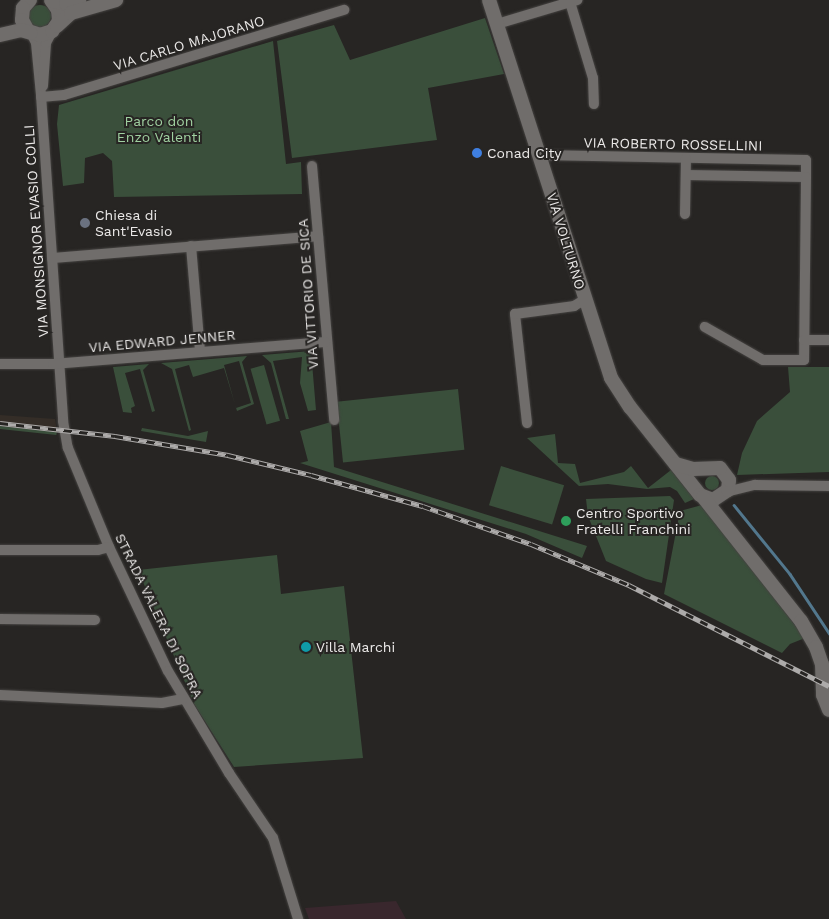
<!DOCTYPE html>
<html>
<head>
<meta charset="utf-8">
<style>
  body { margin:0 }
  #map { position:relative; width:829px; height:919px; overflow:hidden; background:#272523; font-family:"Work Sans",sans-serif }
  div>[style] { position:absolute }
  [style*='--x'] { left:calc(var(--x)*1px); top:calc(var(--y)*1px); width:calc(var(--w)*1px); rotate:calc(var(--a)*1deg) }
  .built>* { inset:0; background:#342d27 }
  .industrial>* { inset:0; background:#39272d }
  .green>* { inset:0; background:#3a4f3b; transform-origin:0 0 }
  .round { border-radius:50% }
  .stream>* { height:2.5px; margin:-1.25px; padding:0 1.25px; transform-origin:1.25px; border-radius:1.25px; background:#52778d }
  .roads { filter:drop-shadow(0 0 1px #454341) drop-shadow(0 0 1px #454341) }
  .street>* { height:10px; margin:-5px; padding:0 5px; transform-origin:5px; border-radius:5px; background:#706d6b }
  .secondary>* { height:14px; margin:-7px; padding:0 7px; transform-origin:7px; border-radius:7px; background:#706d6b }
  .rail>* { height:4.5px; margin-top:-2.25px; transform-origin:0; background:repeating-linear-gradient(90deg,#272523 0 8px,#adabaa 0 16px); box-sizing:border-box; border-block:1px solid #adabaa }
  .dots>* { width:14px; height:14px; translate:-50% -50%; box-sizing:border-box; border:2px solid #272523; border-radius:50% }
  span { translate:-50% -50%; white-space:nowrap; text-align:center; line-height:1.15; -webkit-text-stroke:4px #272523; paint-order:stroke }
  .street-label { font-size:14px; color:#ebe9e8 }
  .park-label { font-size:14px; color:#a0d1a1 }
  .poi-label { font-size:14px; color:#ebe9e8 }
  .left { translate:0 -50%; text-align:left }
</style>
</head>
<body>
<div id="map">
  <div class="built">
    <i style="clip-path:polygon(0 415px,55px 419px,57px 432px,0 426px)"></i>
  </div>
  <div class="industrial">
    <i style="clip-path:polygon(396px 901px,406px 919px,309px 919px,305px 908px)"></i>
  </div>
  <div class="green">
    <i class="round" style="left:29px;top:5px;width:22px;height:22px"></i>
    <i style="clip-path:polygon(485px 18px,504px 74px,428px 88px,437px 140px,292px 158px,277px 41px,334px 25px,350px 60px)"></i>
    <i style="clip-path:polygon(273px 41px,286px 164px,301px 162px,302px 194px,114px 197px,112px 161px,103px 153px,85px 158px,84px 183px,63px 186px,57px 124px,59px 105px)"></i>
    <i style="clip-path:polygon(311px 351px,316px 410px,308px 411px,300px 383px,302px 357px,273px 361px,289px 419px,286px 419px,271px 363px,262px 355px)"></i>
    <i style="clip-path:polygon(evenodd,247px 356px,242px 362px,254px 404px,237px 411px,224px 368px,193px 377px,189px 365px,175px 369px,191px 430px,189px 431px,172px 369px,161px 363px,247px 356px,239px 361px,251px 403px,236px 408px,224px 365px,239px 361px)"></i>
    <i style="clip-path:polygon(149px 364px,143px 370px,155px 411px,152px 412px,140px 369px,125px 373px,135px 406px,131px 408px,132px 413px,123px 412px,113px 367px)"></i>
    <i style="left:264px;top:365px;width:58px;height:14px;rotate:74deg"></i>
    <i style="clip-path:polygon(788px 367px,829px 367px,829px 472px,737px 475px,742px 453px,757px 421px,790px 392px)"></i>
    <i style="left:458px;top:389px;width:61px;height:122px;rotate:84deg"></i>
    <i style="clip-path:polygon(331px 422px,334px 467px,587px 546px,582px 558px,526px 534px,300px 463px,308px 461px,300px 431px)"></i>
    <i style="left:0;top:426px;width:57px;height:3px;rotate:6deg"></i>
    <i style="clip-path:polygon(142px 428px,188px 436px,208px 431px,206px 442px,141px 431px)"></i>
    <i style="clip-path:polygon(555px 434px,558px 463px,575px 464px,580px 483px,624px 472px,631px 466px,648px 488px,671px 470px,694px 499px,685px 503px,677px 491px,670px 487px,647px 489px,608px 484px,579px 486px,527px 438px)"></i>
    <i style="left:501px;top:466px;width:66px;height:41px;rotate:17deg"></i>
    <i class="round" style="left:705px;top:476px;width:14px;height:14px"></i>
    <i style="clip-path:polygon(670px 496px,674px 500px,662px 583px,646px 579px,606px 561px,588px 516px,586px 499px)"></i>
    <i style="clip-path:polygon(702px 505px,805px 638px,790px 644px,782px 653px,664px 594px,680px 511px)"></i>
    <i style="clip-path:polygon(277px 555px,281px 594px,344px 586px,363px 758px,234px 767px,194px 704px,138px 570px)"></i>
  </div>
  <div class="stream">
    <i style="--x:734;--y:505;--w:89;--a:50.9"></i>
    <i style="--x:790;--y:574;--w:71;--a:56.5"></i>
  </div>
  <div class="roads">
    <div class="street">
      <i style="--x:570;--y:2;--w:79;--a:73.2"></i>
      <i style="--x:593;--y:78;--w:26;--a:88"></i>
      <i style="--x:497;--y:24;--w:84;--a:-16.7"></i>
      <i style="--x:31;--y:33;--w:11;--a:63"></i>
      <i style="--x:36;--y:43;--w:52;--a:84.5"></i>
      <i style="--x:41;--y:95;--w:327;--a:86.1"></i>
      <i style="--x:63;--y:421;--w:27;--a:80"></i>
      <i style="--x:68;--y:448;--w:107;--a:67.5"></i>
      <i style="--x:109;--y:547;--w:137;--a:64.6"></i>
      <i style="--x:168;--y:671;--w:119;--a:59.1"></i>
      <i style="--x:229;--y:773;--w:78;--a:55.9"></i>
      <i style="--x:273;--y:838;--w:85;--a:72.8"></i>
      <i style="--x:43;--y:86;--w:43;--a:-86"></i>
      <i style="--x:46;--y:43;--w:15;--a:-62"></i>
      <i style="--x:41;--y:97;--w:23;--a:-5"></i>
      <i style="--x:64;--y:95;--w:293;--a:-16.9"></i>
      <i style="--x:540;--y:155;--w:266;--a:1.1"></i>
      <i style="--x:806;--y:160;--w:17;--a:90"></i>
      <i style="--x:312;--y:166;--w:255;--a:85"></i>
      <i style="--x:686;--y:175;--w:120;--a:1"></i>
      <i style="--x:806;--y:177;--w:183;--a:90.6"></i>
      <i style="--x:804;--y:360;--w:41;--a:180"></i>
      <i style="--x:763;--y:360;--w:67;--a:-150.4"></i>
      <i style="--x:685;--y:214;--w:56;--a:-89"></i>
      <i style="--x:191;--y:246;--w:106;--a:85.1"></i>
      <i style="--x:52;--y:258;--w:267;--a:-4.7"></i>
      <i style="--x:804;--y:340;--w:25;--a:0"></i>
      <i style="--x:0;--y:364;--w:53;--a:0"></i>
      <i style="--x:53;--y:364;--w:273;--a:-4.6"></i>
      <i style="--x:527;--y:423;--w:110;--a:-96.3"></i>
      <i style="--x:515;--y:314;--w:60;--a:-7.7"></i>
      <i style="--x:574;--y:306;--w:12;--a:-31"></i>
      <i style="--x:726;--y:492;--w:30;--a:-14"></i>
      <i style="--x:755;--y:485;--w:74;--a:0.8"></i>
      <i style="--x:0;--y:550;--w:98;--a:0"></i>
      <i style="--x:98;--y:550;--w:11;--a:-15"></i>
      <i style="--x:0;--y:619;--w:95;--a:0.6"></i>
      <i style="--x:0;--y:695;--w:162;--a:2.8"></i>
      <i style="--x:162;--y:703;--w:21;--a:-11"></i>
    </div>
    <div class="secondary">
      <i style="--x:30;--y:0;--w:11;--a:131"></i>
      <i style="--x:23;--y:8;--w:12;--a:95"></i>
      <i style="--x:22;--y:20;--w:13;--a:61"></i>
      <i style="--x:28;--y:31;--w:13;--a:18"></i>
      <i style="--x:40;--y:35;--w:13;--a:-18"></i>
      <i style="--x:52;--y:31;--w:12;--a:-55"></i>
      <i style="--x:59;--y:21;--w:11;--a:-95"></i>
      <i style="--x:58;--y:10;--w:12;--a:-125"></i>
      <i style="--x:489;--y:0;--w:397;--a:72.1"></i>
      <i style="--x:611;--y:378;--w:35;--a:57"></i>
      <i style="--x:630;--y:407;--w:112;--a:51.5"></i>
      <i style="--x:700;--y:495;--w:14;--a:21"></i>
      <i style="--x:713;--y:500;--w:18;--a:-34"></i>
      <i style="--x:728;--y:490;--w:10;--a:-84"></i>
      <i style="--x:729;--y:480;--w:15;--a:-127"></i>
      <i style="--x:720;--y:468;--w:27;--a:178"></i>
      <i style="--x:693;--y:469;--w:18;--a:-164"></i>
      <i style="--x:52;--y:1;--w:14;--a:12"></i>
      <i style="--x:66;--y:4;--w:14;--a:-17"></i>
      <i style="--x:57;--y:26;--w:19;--a:-43"></i>
      <i style="--x:71;--y:13;--w:47;--a:-16.1"></i>
      <i style="--x:0;--y:35;--w:22;--a:-13"></i>
      <i style="--x:21;--y:30;--w:10;--a:17"></i>
      <i style="--x:703;--y:497;--w:158;--a:51.7"></i>
      <i style="--x:801;--y:621;--w:30;--a:60"></i>
      <i style="--x:816;--y:647;--w:18;--a:71"></i>
      <i style="--x:822;--y:664;--w:31;--a:88"></i>
      <i style="--x:823;--y:695;--w:16;--a:68"></i>
    </div>
  </div>
  <div class="rail">
    <i style="--x:0;--y:423;--w:116;--a:6.4"></i>
    <i style="--x:115;--y:436;--w:115;--a:9.5"></i>
    <i style="--x:228;--y:455;--w:85;--a:13.5"></i>
    <i style="--x:311;--y:475;--w:116;--a:15.5"></i>
    <i style="--x:423;--y:506;--w:114;--a:19.4"></i>
    <i style="--x:531;--y:544;--w:106;--a:22.7"></i>
    <i style="--x:629;--y:585;--w:224;--a:26.8"></i>
  </div>
  <div class="dots">
    <i style="left:477px;top:153px;background:#3f7fe0"></i>
    <i style="left:85px;top:223px;background:#6b7280"></i>
    <i style="left:566px;top:521px;background:#2e9e5b"></i>
    <i style="left:306px;top:647px;background:#0f9aa8"></i>
  </div>
  <div class="street-label">
    <span style="left:189px;top:43px;rotate:-17deg">VIA CARLO MAJORANO</span>
    <span style="left:673px;top:144px;rotate:1deg">VIA ROBERTO ROSSELLINI</span>
    <span style="left:36px;top:231px;rotate:-94deg">VIA MONSIGNOR EVASIO COLLI</span>
    <span style="left:566px;top:241px;rotate:73deg">VIA VOLTURNO</span>
    <span style="left:308px;top:294px;rotate:-94deg">VIA VITTORIO DE SICA</span>
    <span style="left:162px;top:341px;rotate:-5deg">VIA EDWARD JENNER</span>
    <span style="left:159px;top:616px;rotate:64deg">STRADA VALERA DI SOPRA</span>
  </div>
  <div class="park-label">
    <span style="left:159px;top:129px">Parco don<br>Enzo Valenti</span>
  </div>
  <div class="poi-label">
    <span class="left" style="left:487px;top:153px">Conad City</span>
    <span class="left" style="left:95px;top:223px">Chiesa di<br>Sant'Evasio</span>
    <span class="left" style="left:576px;top:521px">Centro Sportivo<br>Fratelli Franchini</span>
    <span class="left" style="left:316px;top:647px">Villa Marchi</span>
  </div>
</div>
</body>
</html>
